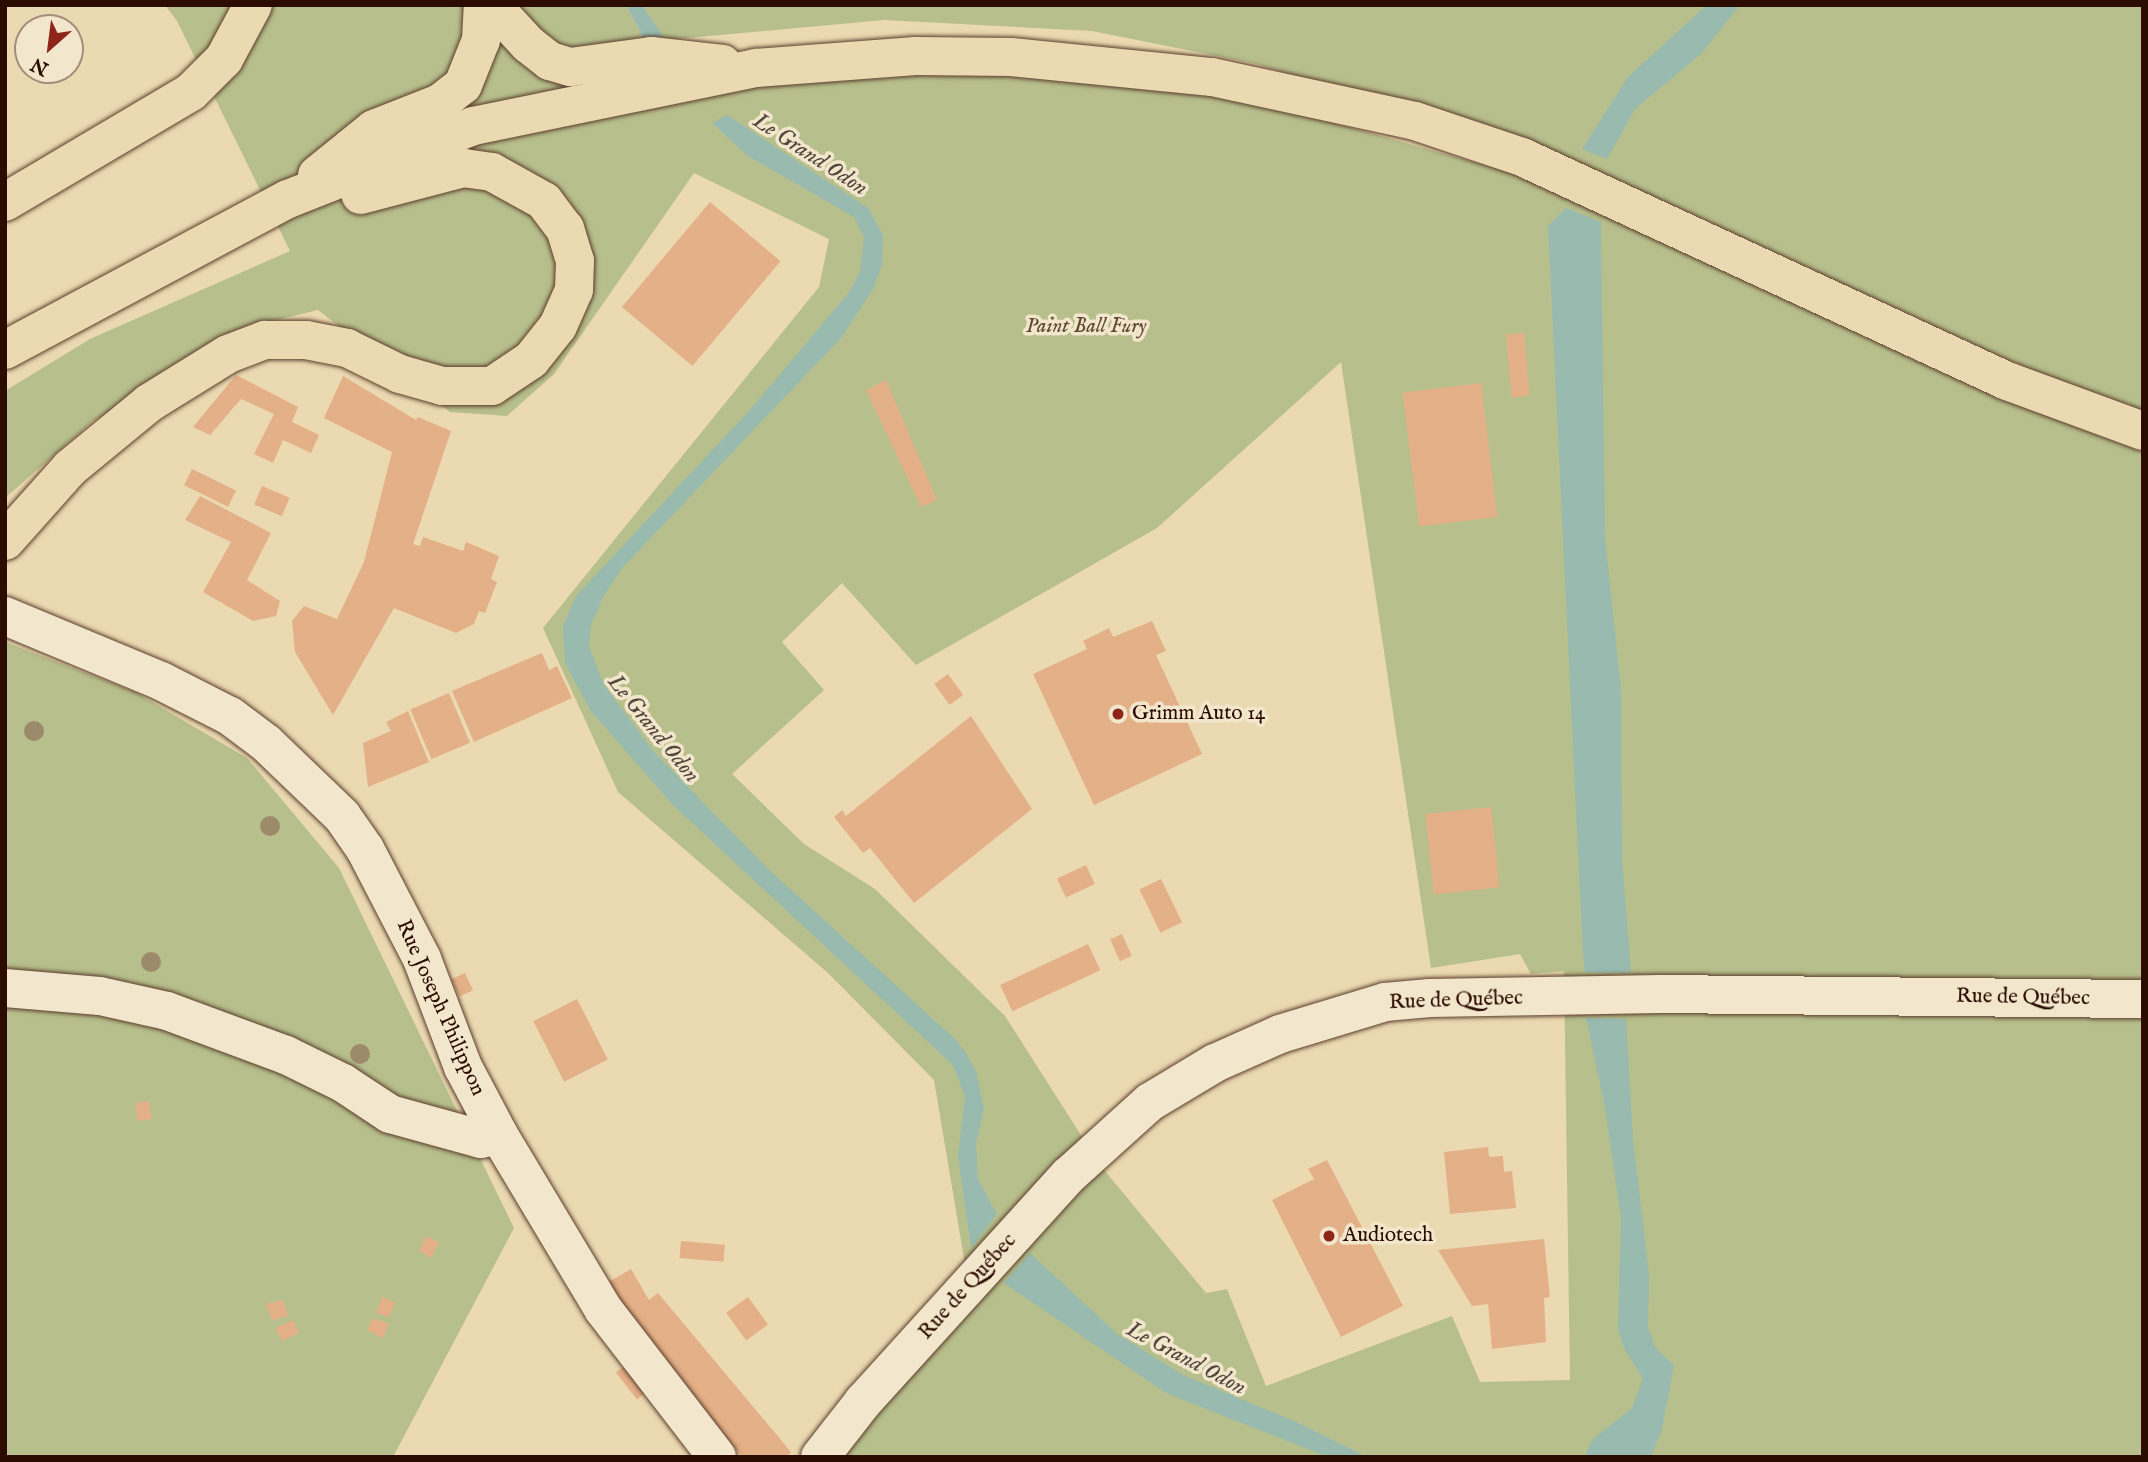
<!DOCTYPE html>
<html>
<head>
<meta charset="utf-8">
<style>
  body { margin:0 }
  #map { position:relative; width:2148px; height:1462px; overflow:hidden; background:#ebd9b1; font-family:"IM FELL English",serif }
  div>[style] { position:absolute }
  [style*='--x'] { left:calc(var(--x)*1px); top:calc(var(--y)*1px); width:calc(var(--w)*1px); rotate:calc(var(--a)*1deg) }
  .green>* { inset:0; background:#b7bf8c }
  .water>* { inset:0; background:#98baaf }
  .building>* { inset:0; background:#e4b087; transform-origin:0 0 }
  .roads { filter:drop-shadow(0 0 2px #5c3e2c) drop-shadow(0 0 2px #5c3e2c) }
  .minor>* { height:38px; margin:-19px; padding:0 19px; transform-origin:19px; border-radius:19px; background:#f2e6cc }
  .major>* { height:38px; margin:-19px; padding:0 19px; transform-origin:19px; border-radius:19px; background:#ebd9b1 }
  .trees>* { width:20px; height:20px; margin:-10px; border-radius:50%; background:#9d8a6b }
  .dots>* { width:19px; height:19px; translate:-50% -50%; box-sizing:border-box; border:4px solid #f2e6cc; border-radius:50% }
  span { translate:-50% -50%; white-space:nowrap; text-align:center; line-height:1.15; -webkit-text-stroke:7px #f2e6cc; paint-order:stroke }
  .park-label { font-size:21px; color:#5d4a31; font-style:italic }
  .poi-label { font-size:21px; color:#2c0b00 }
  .left { translate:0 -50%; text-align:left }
  .street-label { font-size:21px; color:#2c0b00 }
  .water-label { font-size:23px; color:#52483d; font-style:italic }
  .frame { position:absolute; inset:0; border:7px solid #2c0b00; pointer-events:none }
  .north { position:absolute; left:14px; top:14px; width:70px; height:70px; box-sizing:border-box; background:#f2e6cc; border:2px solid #a38e7a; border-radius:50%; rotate:208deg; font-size:19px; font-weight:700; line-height:28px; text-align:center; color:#2c0b00 }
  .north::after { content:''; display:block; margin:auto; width:24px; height:32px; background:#8f2418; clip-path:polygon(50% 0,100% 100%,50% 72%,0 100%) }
</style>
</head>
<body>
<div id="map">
  <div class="green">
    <i style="clip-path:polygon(evenodd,165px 5px,626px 5px,640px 31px,642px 48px,782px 78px,1052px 69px,1220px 91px,1541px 181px,1431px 115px,1252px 63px,1092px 31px,884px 20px,666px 40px,642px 5px,2143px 5px,2143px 1457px,838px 1457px,971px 1300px,934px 1080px,828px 973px,618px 792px,543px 628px,819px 287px,829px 239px,694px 173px,554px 374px,507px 416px,450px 412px,318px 310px,256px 325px,93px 421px,5px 498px,5px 391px,90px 339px,290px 251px,177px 21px,165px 5px,1341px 362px,1431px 968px,1520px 954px,1531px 974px,1564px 971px,1570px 1380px,1480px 1382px,1452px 1316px,1266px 1386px,1227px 1289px,1206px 1293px,1100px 1165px,1005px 1016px,875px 889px,804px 844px,732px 774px,824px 690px,782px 642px,842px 583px,916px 665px,1157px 528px,1341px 362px)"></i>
    <i style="clip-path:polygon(5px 642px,135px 692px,247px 758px,339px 868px,514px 1228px,393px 1457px,5px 1457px)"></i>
  </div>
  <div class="water">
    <i style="clip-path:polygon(626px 5px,642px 5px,666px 40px,642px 48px,640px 31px)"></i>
    <i style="clip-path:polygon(1707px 5px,1740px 5px,1701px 54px,1635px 109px,1607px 159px,1582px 149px,1628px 77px)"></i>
    <i style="clip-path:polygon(727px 115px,868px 208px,883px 235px,882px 265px,873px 289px,841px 338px,623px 567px,604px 595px,591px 625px,589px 646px,604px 685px,654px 752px,768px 869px,956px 1040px,968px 1056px,977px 1074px,984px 1110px,976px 1143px,978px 1179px,997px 1214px,971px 1248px,958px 1156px,965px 1096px,953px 1065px,673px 805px,590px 710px,565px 663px,563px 626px,576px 596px,750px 410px,850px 291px,860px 272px,864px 237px,854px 217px,748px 156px,712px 123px)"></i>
    <i style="clip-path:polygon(1566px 208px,1601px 222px,1605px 539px,1621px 688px,1622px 859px,1631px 973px,1585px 972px,1583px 954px,1548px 226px)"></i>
    <i style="clip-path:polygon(1586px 1018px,1626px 1019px,1633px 1139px,1649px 1274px,1648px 1327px,1655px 1347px,1674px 1365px,1662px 1429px,1651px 1457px,1585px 1457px,1592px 1440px,1632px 1408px,1643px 1378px,1625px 1350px,1618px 1330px,1621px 1218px,1605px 1107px)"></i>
    <i style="clip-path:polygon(1030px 1253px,1117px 1334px,1183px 1375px,1294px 1421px,1367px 1457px,1328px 1457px,1166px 1393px,1004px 1283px)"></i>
  </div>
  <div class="building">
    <i style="left:710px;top:202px;width:92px;height:137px;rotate:40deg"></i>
    <i style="left:1524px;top:333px;width:63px;height:18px;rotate:85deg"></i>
    <i style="clip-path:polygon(236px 375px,298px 407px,292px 422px,319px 435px,311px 453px,283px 440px,273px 463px,254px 454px,274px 414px,241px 399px,210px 435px,193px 427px)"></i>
    <i style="clip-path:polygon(343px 376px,416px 420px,418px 417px,451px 431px,413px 544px,420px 546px,423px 537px,463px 551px,466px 542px,499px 556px,491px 579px,497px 582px,485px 613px,479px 611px,474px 624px,456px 633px,394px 608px,333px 715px,295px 652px,292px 621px,304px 606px,337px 619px,364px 562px,392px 452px,324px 418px)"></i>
    <i style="clip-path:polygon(886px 380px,937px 500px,921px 507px,866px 390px)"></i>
    <i style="left:1481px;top:383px;width:135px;height:79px;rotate:83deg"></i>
    <i style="left:192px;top:469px;width:49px;height:18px;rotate:26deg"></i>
    <i style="left:262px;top:486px;width:30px;height:20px;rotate:23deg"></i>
    <i style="clip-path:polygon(200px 496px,271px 533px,247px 580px,280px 601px,276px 616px,253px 621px,203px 592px,231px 542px,185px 520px)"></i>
    <i style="clip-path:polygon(1152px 621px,1166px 651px,1156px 655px,1202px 754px,1094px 805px,1033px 674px,1087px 649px,1083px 641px,1109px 628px,1113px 637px)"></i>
    <i style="clip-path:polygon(542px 653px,549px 670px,557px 666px,572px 698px,474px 742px,452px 691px)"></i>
    <i style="left:948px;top:674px;width:26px;height:17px;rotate:54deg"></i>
    <i style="left:449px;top:693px;width:54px;height:42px;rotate:67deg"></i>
    <i style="clip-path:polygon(408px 711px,429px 762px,368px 787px,363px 743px,391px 731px,386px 722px)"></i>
    <i style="clip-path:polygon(971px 716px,1032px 809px,914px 903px,870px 848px,863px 853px,834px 817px,842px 810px,846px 816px)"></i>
    <i style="left:1491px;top:807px;width:81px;height:66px;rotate:84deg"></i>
    <i style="left:1086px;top:865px;width:21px;height:32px;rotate:65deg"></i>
    <i style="left:1161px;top:879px;width:48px;height:24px;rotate:64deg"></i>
    <i style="left:1122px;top:934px;width:24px;height:13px;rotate:66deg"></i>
    <i style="left:1088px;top:944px;width:29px;height:97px;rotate:65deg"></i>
    <i style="left:465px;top:973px;width:19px;height:15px;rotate:65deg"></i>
    <i style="left:577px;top:999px;width:68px;height:49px;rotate:63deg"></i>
    <i style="left:149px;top:1101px;width:18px;height:14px;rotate:81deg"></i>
    <i style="clip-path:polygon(1488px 1147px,1489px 1157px,1503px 1156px,1504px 1172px,1512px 1171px,1516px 1208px,1450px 1214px,1444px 1152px)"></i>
    <i style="clip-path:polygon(1327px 1160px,1403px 1306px,1341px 1337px,1272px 1200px,1314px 1179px,1308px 1169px)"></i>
    <i style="left:427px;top:1236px;width:14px;height:17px;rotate:30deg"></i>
    <i style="clip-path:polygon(1544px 1239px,1550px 1297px,1544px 1298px,1546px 1342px,1492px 1349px,1488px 1304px,1472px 1306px,1438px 1250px)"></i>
    <i style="left:681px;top:1241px;width:44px;height:17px;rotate:5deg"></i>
    <i style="clip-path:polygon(631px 1269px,649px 1300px,658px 1293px,791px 1452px,787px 1457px,743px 1457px,728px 1442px,607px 1283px)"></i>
    <i style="clip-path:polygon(382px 1297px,395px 1303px,389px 1317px,376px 1313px)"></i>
    <i style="left:748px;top:1297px;width:34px;height:27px;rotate:54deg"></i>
    <i style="clip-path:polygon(283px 1300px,288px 1316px,272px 1320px,266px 1304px)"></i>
    <i style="clip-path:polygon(373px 1318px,389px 1324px,383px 1338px,367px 1330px)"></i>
    <i style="left:293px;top:1320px;width:14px;height:19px;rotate:65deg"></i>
    <i style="left:627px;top:1364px;width:34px;height:14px;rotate:52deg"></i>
  </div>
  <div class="roads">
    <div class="minor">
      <i style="--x:5;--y:616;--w:169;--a:22.6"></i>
      <i style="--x:161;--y:681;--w:77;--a:26.9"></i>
      <i style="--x:230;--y:716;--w:45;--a:36.9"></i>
      <i style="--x:266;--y:743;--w:105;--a:43.8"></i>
      <i style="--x:342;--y:816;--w:40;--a:55.1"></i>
      <i style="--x:365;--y:849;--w:124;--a:62.6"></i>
      <i style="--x:422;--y:959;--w:116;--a:69.2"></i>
      <i style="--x:463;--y:1067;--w:77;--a:62.1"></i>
      <i style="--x:499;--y:1135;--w:203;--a:59.1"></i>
      <i style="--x:603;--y:1309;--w:187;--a:52.4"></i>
      <i style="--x:5;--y:988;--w:95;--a:4.8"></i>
      <i style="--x:100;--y:996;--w:69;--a:12.6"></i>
      <i style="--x:167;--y:1011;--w:127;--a:20.3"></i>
      <i style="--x:286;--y:1055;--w:64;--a:26.2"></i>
      <i style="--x:343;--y:1083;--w:56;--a:33.4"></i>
      <i style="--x:390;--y:1114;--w:94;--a:15.4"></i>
      <i style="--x:481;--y:1139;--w:18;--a:-13"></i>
      <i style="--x:820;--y:1457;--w:70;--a:-52"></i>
      <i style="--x:863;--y:1402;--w:305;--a:-47.8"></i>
      <i style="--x:1068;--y:1176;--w:110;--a:-42.1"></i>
      <i style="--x:1150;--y:1102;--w:76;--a:-31"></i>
      <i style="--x:1215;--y:1063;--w:71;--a:-24"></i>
      <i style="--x:1280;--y:1034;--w:110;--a:-16.9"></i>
      <i style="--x:1385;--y:1002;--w:45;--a:-5.1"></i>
      <i style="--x:1430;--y:998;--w:230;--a:-1"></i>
      <i style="--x:1660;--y:994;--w:483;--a:0.6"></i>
    </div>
    <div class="major">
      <i style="--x:492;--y:5;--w:53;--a:47.3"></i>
      <i style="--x:528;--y:44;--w:28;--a:38"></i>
      <i style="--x:550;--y:61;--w:21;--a:17"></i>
      <i style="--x:570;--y:67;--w:82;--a:-7.7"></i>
      <i style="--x:651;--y:56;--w:72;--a:6.3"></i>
      <i style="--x:317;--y:175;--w:73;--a:-38.9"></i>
      <i style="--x:374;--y:129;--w:71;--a:-21.5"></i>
      <i style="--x:440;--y:103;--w:29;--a:-38"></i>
      <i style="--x:463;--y:85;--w:48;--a:-68.2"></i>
      <i style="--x:481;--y:40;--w:35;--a:-87"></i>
      <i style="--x:5;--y:202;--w:216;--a:-30.6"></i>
      <i style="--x:191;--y:92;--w:47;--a:-45"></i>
      <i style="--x:224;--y:59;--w:61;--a:-61.8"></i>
      <i style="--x:5;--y:350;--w:321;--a:-28.1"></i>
      <i style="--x:288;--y:199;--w:199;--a:-21.5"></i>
      <i style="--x:473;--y:126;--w:289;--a:-11.6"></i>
      <i style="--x:756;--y:68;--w:160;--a:-4.3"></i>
      <i style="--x:916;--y:56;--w:95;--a:0.6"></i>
      <i style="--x:1011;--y:57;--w:202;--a:5.7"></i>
      <i style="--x:1212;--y:77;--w:208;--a:12.2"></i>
      <i style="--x:1415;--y:121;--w:113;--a:18.6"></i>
      <i style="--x:1522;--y:157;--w:534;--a:24.79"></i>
      <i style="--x:2007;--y:381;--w:145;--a:20.2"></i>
      <i style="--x:5;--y:541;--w:98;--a:-48.3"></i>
      <i style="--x:70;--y:468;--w:102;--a:-39.4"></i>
      <i style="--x:149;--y:403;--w:93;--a:-31.8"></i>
      <i style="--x:228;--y:354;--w:40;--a:-21"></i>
      <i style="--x:265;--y:340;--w:41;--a:0"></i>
      <i style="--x:306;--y:340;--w:42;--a:11"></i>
      <i style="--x:347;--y:348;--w:59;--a:26.1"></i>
      <i style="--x:400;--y:374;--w:44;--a:15.9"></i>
      <i style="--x:442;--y:386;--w:50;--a:0"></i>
      <i style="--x:492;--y:386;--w:47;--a:-33.7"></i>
      <i style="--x:531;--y:360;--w:43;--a:-51.5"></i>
      <i style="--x:558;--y:326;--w:39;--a:-66"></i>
      <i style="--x:574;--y:290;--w:29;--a:-88"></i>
      <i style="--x:575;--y:261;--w:34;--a:-107"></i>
      <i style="--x:565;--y:229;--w:35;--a:-127"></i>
      <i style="--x:544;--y:201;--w:60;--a:-150.9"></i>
      <i style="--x:492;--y:172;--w:28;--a:-172"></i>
      <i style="--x:464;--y:168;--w:107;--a:165.4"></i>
    </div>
  </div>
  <div class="trees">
    <i style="left:34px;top:731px"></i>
    <i style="left:270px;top:826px"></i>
    <i style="left:151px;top:962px"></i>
    <i style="left:360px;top:1054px"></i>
  </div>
  <div class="dots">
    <i style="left:1118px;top:714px;background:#8f2418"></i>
    <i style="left:1329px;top:1236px;background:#8f2418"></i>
  </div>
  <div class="park-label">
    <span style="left:1086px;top:327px">Paint Ball Fury</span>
  </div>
  <div class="poi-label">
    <span class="left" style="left:1132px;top:714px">Grimm Auto 14</span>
    <span class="left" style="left:1343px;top:1236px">Audiotech</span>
  </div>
  <div class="street-label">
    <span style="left:2023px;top:998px;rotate:1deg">Rue de Québec</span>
    <span style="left:1456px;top:1001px;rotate:-2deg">Rue de Québec</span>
    <span style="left:440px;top:1008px;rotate:66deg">Rue Joseph Philippon</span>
    <span style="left:968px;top:1287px;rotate:-48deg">Rue de Québec</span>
  </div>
  <div class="water-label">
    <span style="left:810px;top:155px;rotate:33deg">Le Grand Odon</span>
    <span style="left:653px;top:729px;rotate:51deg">Le Grand Odon</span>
    <span style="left:1186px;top:1359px;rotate:28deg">Le Grand Odon</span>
  </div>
  <div class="frame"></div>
  <div class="north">N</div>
</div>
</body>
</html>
